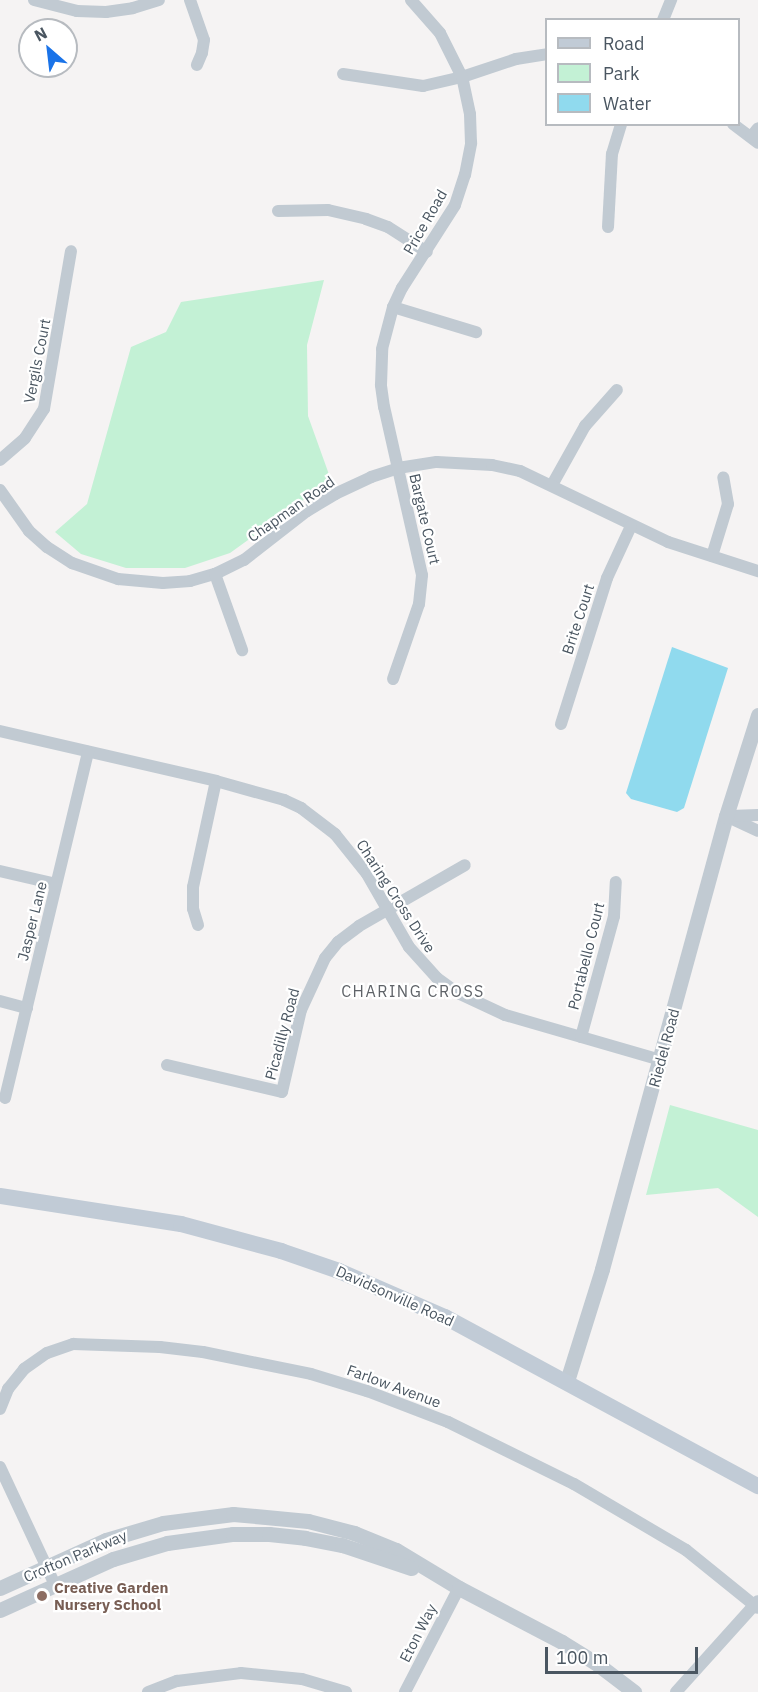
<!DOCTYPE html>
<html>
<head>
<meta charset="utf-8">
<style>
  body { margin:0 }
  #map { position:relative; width:758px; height:1692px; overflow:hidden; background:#f5f3f3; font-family:"IBM Plex Sans",sans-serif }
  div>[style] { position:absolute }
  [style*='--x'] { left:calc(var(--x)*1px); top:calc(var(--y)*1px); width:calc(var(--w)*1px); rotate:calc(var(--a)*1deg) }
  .green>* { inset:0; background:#c3f1d5 }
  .water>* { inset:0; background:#90daee }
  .minor>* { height:12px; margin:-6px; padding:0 6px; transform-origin:6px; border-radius:6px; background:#c1cad2 }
  .tertiary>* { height:15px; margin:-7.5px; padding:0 7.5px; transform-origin:7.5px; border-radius:7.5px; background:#c1cad2 }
  .secondary>* { height:16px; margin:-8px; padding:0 8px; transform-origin:8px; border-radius:8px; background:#c1cbd6 }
  .dots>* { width:16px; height:16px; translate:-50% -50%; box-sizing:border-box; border:3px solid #fff; border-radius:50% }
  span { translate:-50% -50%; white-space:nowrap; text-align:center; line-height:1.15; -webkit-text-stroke:4.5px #fff; paint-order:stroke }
  .street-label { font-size:15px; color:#4a5661 }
  .education-label { font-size:15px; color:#785e54; font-weight:700 }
  .left { translate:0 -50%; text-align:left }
  .neighbourhood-label { font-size:16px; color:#5f6368; letter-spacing:1.5px }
  .legend { position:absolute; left:545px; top:18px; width:195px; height:108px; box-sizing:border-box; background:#fff; border:2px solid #b7bbc0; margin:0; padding:8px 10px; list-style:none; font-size:18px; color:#4a5661 }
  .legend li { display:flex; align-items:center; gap:12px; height:30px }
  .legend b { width:30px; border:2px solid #b7bbc0 }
  .north { position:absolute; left:18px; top:18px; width:60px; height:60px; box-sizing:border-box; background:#fff; border:2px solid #b7bbc0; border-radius:50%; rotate:332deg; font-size:16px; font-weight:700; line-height:24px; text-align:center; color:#4a5661 }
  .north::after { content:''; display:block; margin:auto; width:21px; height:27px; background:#1a73e8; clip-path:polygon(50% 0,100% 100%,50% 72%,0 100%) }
  .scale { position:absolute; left:545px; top:1647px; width:153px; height:27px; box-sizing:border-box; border:3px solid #4a5661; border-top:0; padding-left:8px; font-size:18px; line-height:21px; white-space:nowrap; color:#4a5661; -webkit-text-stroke:4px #fff; paint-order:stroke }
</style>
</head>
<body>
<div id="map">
  <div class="green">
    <i style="clip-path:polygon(324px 280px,307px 345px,308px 416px,331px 480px,230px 553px,185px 568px,126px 568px,81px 554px,55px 532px,87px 504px,131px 347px,166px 332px,181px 302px)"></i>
    <i style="clip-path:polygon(670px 1105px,758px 1130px,758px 1217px,718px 1188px,646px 1195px)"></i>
  </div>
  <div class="water">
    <i style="clip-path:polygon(672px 647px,728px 668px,684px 808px,677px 812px,631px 799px,626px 793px)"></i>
  </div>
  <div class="minor">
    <i style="--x:34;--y:0;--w:44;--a:14.3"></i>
    <i style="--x:77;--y:11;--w:29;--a:2"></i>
    <i style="--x:106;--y:12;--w:27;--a:-8"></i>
    <i style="--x:133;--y:8;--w:27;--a:-17"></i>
    <i style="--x:190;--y:0;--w:42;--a:70.7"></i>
    <i style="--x:204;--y:40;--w:13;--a:99"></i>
    <i style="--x:202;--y:53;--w:13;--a:113"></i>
    <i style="--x:663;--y:20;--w:22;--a:-68"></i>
    <i style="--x:343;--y:74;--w:81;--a:8.5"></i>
    <i style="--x:423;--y:86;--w:40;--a:-13"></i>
    <i style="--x:462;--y:77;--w:57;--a:-18.4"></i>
    <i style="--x:516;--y:59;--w:30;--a:-9"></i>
    <i style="--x:733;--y:124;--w:31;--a:37"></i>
    <i style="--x:751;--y:137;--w:11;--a:-52"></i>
    <i style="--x:278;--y:211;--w:50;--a:-1.1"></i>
    <i style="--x:328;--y:210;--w:39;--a:13"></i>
    <i style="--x:366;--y:219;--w:23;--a:20"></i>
    <i style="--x:388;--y:227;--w:46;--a:32.7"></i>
    <i style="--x:608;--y:227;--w:73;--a:-86.9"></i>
    <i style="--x:612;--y:154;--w:31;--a:-73"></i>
    <i style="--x:393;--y:307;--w:87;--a:16.8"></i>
    <i style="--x:0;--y:460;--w:33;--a:-41"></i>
    <i style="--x:25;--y:438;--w:35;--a:-57"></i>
    <i style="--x:44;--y:409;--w:160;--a:-80.3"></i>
    <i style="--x:552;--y:485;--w:68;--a:-60.8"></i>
    <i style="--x:585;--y:426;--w:48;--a:-48.4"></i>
    <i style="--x:0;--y:490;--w:50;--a:54.7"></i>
    <i style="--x:29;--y:531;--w:24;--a:42"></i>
    <i style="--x:47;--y:547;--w:30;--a:33"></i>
    <i style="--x:72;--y:563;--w:49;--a:19.2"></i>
    <i style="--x:118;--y:579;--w:45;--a:5.1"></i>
    <i style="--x:163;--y:583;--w:27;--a:-4"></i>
    <i style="--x:190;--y:581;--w:26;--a:-16"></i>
    <i style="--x:215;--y:574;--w:32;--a:-26"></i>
    <i style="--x:244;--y:560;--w:80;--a:-37.9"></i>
    <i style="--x:307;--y:511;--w:33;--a:-31"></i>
    <i style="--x:335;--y:494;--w:40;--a:-25"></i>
    <i style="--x:371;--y:477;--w:28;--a:-18"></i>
    <i style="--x:398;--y:468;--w:39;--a:-9"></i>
    <i style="--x:437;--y:462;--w:55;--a:3.1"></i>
    <i style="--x:492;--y:465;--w:29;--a:12"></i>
    <i style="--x:520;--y:471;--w:164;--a:25.6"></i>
    <i style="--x:668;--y:542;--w:95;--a:17.9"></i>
    <i style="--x:712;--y:556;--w:54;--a:-72.9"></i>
    <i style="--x:728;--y:504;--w:27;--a:-100"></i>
    <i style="--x:215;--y:574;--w:81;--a:70.4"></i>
    <i style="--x:393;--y:679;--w:79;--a:-70.9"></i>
    <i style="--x:419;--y:604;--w:29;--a:-84"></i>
    <i style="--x:422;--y:575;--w:172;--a:-102.7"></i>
    <i style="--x:384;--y:407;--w:22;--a:-98"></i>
    <i style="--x:381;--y:385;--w:36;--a:-88"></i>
    <i style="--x:382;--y:349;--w:43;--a:-75.3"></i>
    <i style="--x:393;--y:307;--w:21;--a:-65"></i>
    <i style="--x:402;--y:288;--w:98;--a:-57.4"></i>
    <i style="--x:455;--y:205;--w:32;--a:-72"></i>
    <i style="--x:465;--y:175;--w:33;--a:-79"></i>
    <i style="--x:471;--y:143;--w:29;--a:-92"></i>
    <i style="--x:470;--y:114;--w:38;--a:-102"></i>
    <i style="--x:462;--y:77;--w:49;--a:-116.6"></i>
    <i style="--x:440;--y:33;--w:44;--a:-131.3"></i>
    <i style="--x:561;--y:724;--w:153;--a:-72.5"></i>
    <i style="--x:607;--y:578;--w:57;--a:-65.2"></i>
    <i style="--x:0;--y:731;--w:222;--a:13"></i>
    <i style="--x:216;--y:781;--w:71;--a:15.6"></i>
    <i style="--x:284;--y:800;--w:19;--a:25"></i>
    <i style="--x:301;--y:808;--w:43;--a:37.4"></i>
    <i style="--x:335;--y:834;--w:51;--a:51.3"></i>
    <i style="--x:367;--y:874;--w:84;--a:60.1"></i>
    <i style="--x:409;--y:947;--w:42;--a:47.9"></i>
    <i style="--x:437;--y:978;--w:26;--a:36"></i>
    <i style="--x:458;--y:993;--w:52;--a:25.1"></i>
    <i style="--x:505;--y:1015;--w:162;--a:16.1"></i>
    <i style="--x:726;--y:816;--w:35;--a:25"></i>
    <i style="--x:730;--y:816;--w:28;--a:-2"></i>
    <i style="--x:0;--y:871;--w:57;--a:13.1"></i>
    <i style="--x:198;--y:925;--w:17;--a:-107"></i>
    <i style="--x:193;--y:909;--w:22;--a:-90"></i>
    <i style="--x:193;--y:887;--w:108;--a:-77.8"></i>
    <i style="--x:0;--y:1001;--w:28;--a:15"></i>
    <i style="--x:581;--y:1037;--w:125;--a:-74.7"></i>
    <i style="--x:614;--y:916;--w:34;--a:-87"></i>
    <i style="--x:167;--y:1065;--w:118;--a:13.2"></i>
    <i style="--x:282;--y:1092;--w:84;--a:-77"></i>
    <i style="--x:301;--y:1010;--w:57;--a:-65.2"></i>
    <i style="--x:325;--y:958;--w:21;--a:-51"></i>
    <i style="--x:338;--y:942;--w:26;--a:-37"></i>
    <i style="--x:359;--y:926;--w:122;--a:-29.9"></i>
    <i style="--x:5;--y:1098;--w:356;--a:-76.5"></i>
    <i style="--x:0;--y:1409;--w:22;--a:-68"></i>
    <i style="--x:8;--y:1389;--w:26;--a:-51"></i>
    <i style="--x:24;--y:1369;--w:28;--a:-35"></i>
    <i style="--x:47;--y:1353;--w:28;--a:-19"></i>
    <i style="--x:73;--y:1344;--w:87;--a:2"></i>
    <i style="--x:160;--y:1347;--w:43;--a:6.6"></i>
    <i style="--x:203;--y:1352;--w:110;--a:11.5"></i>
    <i style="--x:311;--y:1374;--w:59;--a:16.9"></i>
    <i style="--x:367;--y:1391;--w:87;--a:20.9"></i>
    <i style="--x:448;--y:1422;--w:140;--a:26.2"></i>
    <i style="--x:574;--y:1484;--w:130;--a:30.5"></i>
    <i style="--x:686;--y:1550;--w:92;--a:38.9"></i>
    <i style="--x:0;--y:1467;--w:130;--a:65"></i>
    <i style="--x:148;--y:1692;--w:31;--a:-21"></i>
    <i style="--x:177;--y:1681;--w:64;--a:-7.1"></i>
    <i style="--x:241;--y:1673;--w:61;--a:5.6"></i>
    <i style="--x:302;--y:1679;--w:46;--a:16.5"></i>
    <i style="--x:405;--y:1692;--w:117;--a:-62.6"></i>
    <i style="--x:676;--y:1692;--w:122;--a:-48"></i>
  </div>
  <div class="tertiary">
    <i style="--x:567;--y:1381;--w:117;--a:-72.6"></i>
    <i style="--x:602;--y:1269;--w:470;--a:-74.7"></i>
    <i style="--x:726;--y:816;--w:106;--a:-72.4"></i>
    <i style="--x:0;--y:1588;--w:116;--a:-24.4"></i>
    <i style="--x:106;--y:1540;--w:59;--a:-16.6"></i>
    <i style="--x:163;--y:1523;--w:71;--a:-7.3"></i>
    <i style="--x:233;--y:1514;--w:75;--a:5.3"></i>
    <i style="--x:308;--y:1521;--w:48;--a:14.6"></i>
    <i style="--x:354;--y:1533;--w:45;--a:22"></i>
    <i style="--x:396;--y:1550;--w:74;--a:31.1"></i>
    <i style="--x:459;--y:1588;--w:116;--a:27.7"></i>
    <i style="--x:562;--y:1642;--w:40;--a:32"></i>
    <i style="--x:596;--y:1663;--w:48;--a:37.3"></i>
    <i style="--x:0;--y:1610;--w:124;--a:-24.3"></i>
    <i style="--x:113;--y:1559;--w:56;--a:-16.5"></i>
    <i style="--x:167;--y:1543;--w:67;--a:-7.8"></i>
    <i style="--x:233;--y:1534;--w:36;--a:0"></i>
    <i style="--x:269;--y:1534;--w:36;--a:6"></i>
    <i style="--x:305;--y:1538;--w:38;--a:11"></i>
    <i style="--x:342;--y:1545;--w:73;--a:18.4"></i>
  </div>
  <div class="secondary">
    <i style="--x:0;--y:1196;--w:183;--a:8.8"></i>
    <i style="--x:181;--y:1224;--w:104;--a:15.1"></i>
    <i style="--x:281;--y:1251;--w:61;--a:19"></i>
    <i style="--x:339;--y:1271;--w:116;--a:23.5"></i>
    <i style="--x:445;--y:1317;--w:356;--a:28.4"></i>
  </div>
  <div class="dots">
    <i style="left:42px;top:1596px;background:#8d6e63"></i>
  </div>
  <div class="street-label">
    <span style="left:425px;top:222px;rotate:-60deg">Price Road</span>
    <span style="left:37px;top:361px;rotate:-79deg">Vergils Court</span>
    <span style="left:291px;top:509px;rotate:-35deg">Chapman Road</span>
    <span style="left:425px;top:519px;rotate:77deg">Bargate Court</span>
    <span style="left:578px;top:619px;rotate:-72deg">Brite Court</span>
    <span style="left:396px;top:896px;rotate:57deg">Charing Cross Drive</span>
    <span style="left:32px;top:921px;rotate:-76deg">Jasper Lane</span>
    <span style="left:586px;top:956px;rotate:-76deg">Portabello Court</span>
    <span style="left:282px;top:1034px;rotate:-75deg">Picadilly Road</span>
    <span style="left:664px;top:1048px;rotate:-75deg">Riedel Road</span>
    <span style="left:395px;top:1296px;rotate:24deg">Davidsonville Road</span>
    <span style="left:394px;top:1386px;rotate:20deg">Farlow Avenue</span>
    <span style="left:75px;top:1556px;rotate:-23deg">Crofton Parkway</span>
    <span style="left:418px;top:1633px;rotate:-63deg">Eton Way</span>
  </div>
  <div class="education-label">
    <span class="left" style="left:54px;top:1596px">Creative Garden<br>Nursery School</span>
  </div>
  <div class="neighbourhood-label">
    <span style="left:413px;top:991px">CHARING CROSS</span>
  </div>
  <ul class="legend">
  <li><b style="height:8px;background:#c1cbd6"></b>Road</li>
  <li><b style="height:16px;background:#c3f1d5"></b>Park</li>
  <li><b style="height:16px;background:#90daee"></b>Water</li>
  </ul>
  <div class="north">N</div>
  <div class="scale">100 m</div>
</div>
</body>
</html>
